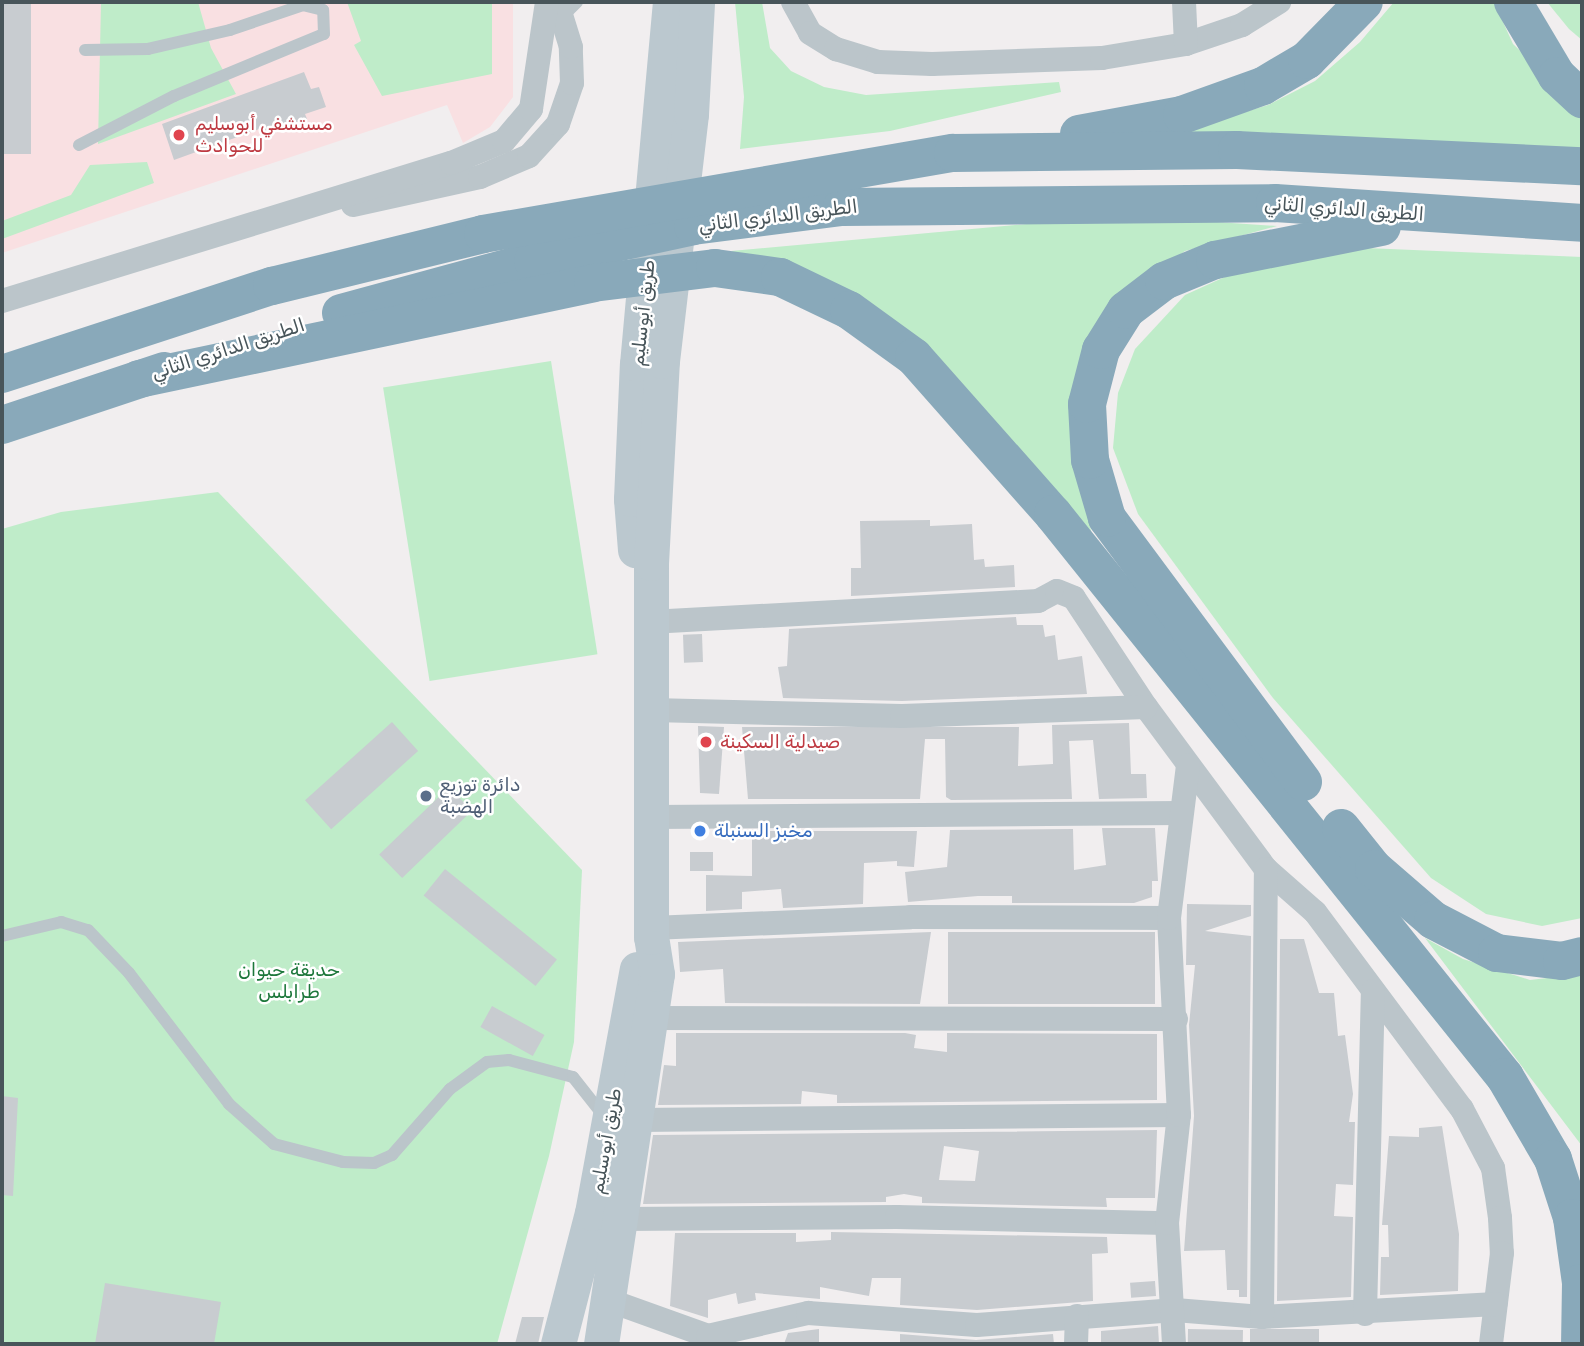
<!DOCTYPE html>
<html>
<head>
<meta charset="utf-8">
<style>
  body { margin:0 }
  #map { position:relative; width:1584px; height:1346px; overflow:hidden; background:#f1eeef; font-family:Rubik,Cairo,sans-serif }
  div>[style] { position:absolute }
  [style*='--x'] { left:calc(var(--x)*1px); top:calc(var(--y)*1px); width:calc(var(--w)*1px); rotate:calc(var(--a)*1deg) }
  .medical>* { inset:0; background:#f9e0e2 }
  .green>* { inset:0; background:#bfecc9; transform-origin:0 0 }
  .building>* { inset:0; background:#c8ccd0; transform-origin:0 0 }
  .lane>* { height:12px; margin:-6px; padding:0 6px; transform-origin:6px; border-radius:6px; background:#bbc5ca }
  .street>* { height:24px; margin:-12px; padding:0 12px; transform-origin:12px; border-radius:12px; background:#bbc5ca }
  .secondary>* { height:35px; margin:-17.5px; padding:0 17.5px; transform-origin:17.5px; border-radius:17.5px; background:#bbc8cf }
  .highway>* { height:38px; margin:-19px; padding:0 19px; transform-origin:19px; border-radius:19px; background:#89a9ba }
  .dots>* { width:19px; height:19px; translate:-50% -50%; box-sizing:border-box; border:4px solid #fff; border-radius:50% }
  span { translate:-50% -50%; white-space:nowrap; text-align:center; line-height:1.15; -webkit-text-stroke:5px #fff; paint-order:stroke }
  .health-label { font-size:19px; color:#be3a42 }
  .left { translate:0 -50%; text-align:left }
  .street-label { font-size:19px; color:#48555a }
  .service-label { font-size:19px; color:#4e5e75 }
  .shop-label { font-size:19px; color:#366cbe }
  .park-label { font-size:19px; color:#1d773b }
  .frame { position:absolute; inset:0; border:4px solid #48555a; pointer-events:none }
</style>
</head>
<body>
<div id="map">
  <div class="medical">
    <i style="clip-path:polygon(2px 2px,513px 2px,513px 97px,490px 127px,463px 143px,447px 105px,2px 253px)"></i>
  </div>
  <div class="green">
    <i style="clip-path:polygon(101px 2px,198px 2px,211px 48px,236px 94px,98px 144px)"></i>
    <i style="clip-path:polygon(347px 2px,492px 2px,492px 74px,382px 96px,354px 45px,361px 41px)"></i>
    <i style="clip-path:polygon(735px 2px,762px 2px,770px 48px,791px 71px,824px 87px,866px 95px,1059px 82px,1061px 92px,890px 131px,740px 149px,744px 97px)"></i>
    <i style="clip-path:polygon(1394px 2px,1494px 2px,1513px 44px,1582px 109px,1582px 148px,1166px 136px,1268px 105px,1315px 81px,1360px 42px)"></i>
    <i style="clip-path:polygon(1547px 2px,1582px 2px,1582px 40px,1569px 29px)"></i>
    <i style="clip-path:polygon(147px 162px,154px 183px,2px 239px,2px 221px,71px 195px,90px 165px)"></i>
    <i style="clip-path:polygon(1187px 220px,1277px 226px,1185px 251px,1119px 300px,1081px 482px,1094px 545px,924px 354px,731px 251px,1027px 224px)"></i>
    <i style="clip-path:polygon(1295px 245px,1582px 257px,1582px 918px,1542px 926px,1486px 914px,1431px 878px,1273px 698px,1138px 514px,1113px 448px,1118px 393px,1135px 349px,1185px 295px)"></i>
    <i style="left:551px;top:361px;width:297px;height:170px;rotate:81deg"></i>
    <i style="clip-path:polygon(218px 492px,582px 870px,574px 1042px,549px 1156px,497px 1344px,2px 1344px,2px 529px,61px 512px)"></i>
    <i style="clip-path:polygon(1425px 938px,1463px 959px,1530px 980px,1582px 974px,1582px 1146px)"></i>
  </div>
  <div class="building">
    <i style="left:2px;top:2px;width:29px;height:152px"></i>
    <i style="clip-path:polygon(304px 72px,311px 89px,319px 87px,326px 107px,305px 114px,307px 119px,263px 134px,262px 128px,174px 160px,162px 124px)"></i>
    <i style="clip-path:polygon(930px 520px,930px 526px,972px 524px,974px 560px,984px 559px,985px 567px,1014px 565px,1015px 587px,851px 596px,851px 568px,861px 568px,860px 521px)"></i>
    <i style="clip-path:polygon(1016px 617px,1017px 625px,1043px 625px,1045px 637px,1055px 635px,1058px 660px,1082px 656px,1087px 694px,902px 701px,783px 698px,778px 667px,787px 666px,789px 629px)"></i>
    <i style="left:702px;top:634px;width:28px;height:19px;rotate:88deg"></i>
    <i style="left:392px;top:722px;width:39px;height:117px;rotate:48deg"></i>
    <i style="clip-path:polygon(1129px 723px,1131px 774px,1146px 774px,1147px 798px,1099px 799px,1093px 740px,1069px 741px,1072px 799px,951px 800px,946px 797px,945px 739px,925px 739px,920px 799px,748px 799px,742px 727px,1019px 727px,1018px 766px,1053px 764px,1052px 725px)"></i>
    <i style="clip-path:polygon(698px 726px,724px 727px,719px 794px,700px 793px)"></i>
    <i style="left:449px;top:787px;width:33px;height:97px;rotate:46deg"></i>
    <i style="clip-path:polygon(1102px 828px,1155px 828px,1158px 881px,1152px 881px,1152px 897px,1134px 903px,1012px 903px,1012px 896px,978px 896px,908px 902px,905px 872px,947px 867px,950px 830px,1073px 829px,1074px 870px,1106px 865px)"></i>
    <i style="clip-path:polygon(752px 831px,917px 831px,914px 867px,897px 866px,897px 861px,864px 863px,863px 904px,783px 908px,781px 889px,742px 892px,742px 909px,706px 911px,706px 875px,752px 876px)"></i>
    <i style="left:690px;top:852px;width:23px;height:19px"></i>
    <i style="left:445px;top:869px;width:144px;height:34px;rotate:39deg"></i>
    <i style="clip-path:polygon(1187px 904px,1251px 905px,1251px 916px,1205px 931px,1251px 936px,1247px 1297px,1239px 1297px,1239px 1290px,1227px 1290px,1225px 1250px,1184px 1251px,1194px 1116px,1189px 1025px,1195px 965px,1186px 965px)"></i>
    <i style="clip-path:polygon(931px 932px,920px 1004px,725px 1003px,723px 969px,680px 972px,678px 942px)"></i>
    <i style="left:948px;top:932px;width:207px;height:72px"></i>
    <i style="clip-path:polygon(1280px 939px,1304px 939px,1319px 993px,1334px 993px,1338px 1036px,1345px 1035px,1353px 1094px,1349px 1122px,1355px 1122px,1353px 1185px,1336px 1184px,1334px 1216px,1353px 1217px,1351px 1297px,1277px 1301px)"></i>
    <i style="left:492px;top:1006px;width:60px;height:24px;rotate:29deg"></i>
    <i style="clip-path:polygon(676px 1033px,905px 1033px,916px 1035px,914px 1048px,947px 1052px,947px 1033px,1157px 1034px,1157px 1100px,837px 1103px,837px 1095px,802px 1091px,801px 1104px,658px 1105px,664px 1065px,676px 1066px)"></i>
    <i style="clip-path:polygon(2px 1096px,18px 1098px,13px 1196px,2px 1195px)"></i>
    <i style="clip-path:polygon(1442px 1126px,1459px 1234px,1458px 1291px,1380px 1295px,1381px 1257px,1389px 1257px,1388px 1225px,1382px 1225px,1389px 1136px,1419px 1137px,1419px 1128px)"></i>
    <i style="clip-path:polygon(evenodd,1157px 1130px,1155px 1198px,1106px 1198px,1107px 1207px,922px 1203px,922px 1197px,904px 1194px,886px 1197px,886px 1202px,643px 1204px,653px 1135px,1157px 1130px,944px 1146px,979px 1151px,975px 1181px,939px 1180px,944px 1146px)"></i>
    <i style="clip-path:polygon(831px 1232px,1107px 1237px,1108px 1253px,1092px 1254px,1093px 1301px,977px 1310px,900px 1305px,901px 1278px,872px 1278px,869px 1296px,820px 1287px,820px 1299px,755px 1293px,756px 1300px,738px 1304px,736px 1293px,708px 1300px,708px 1318px,670px 1306px,675px 1233px,796px 1233px,796px 1242px,831px 1240px)"></i>
    <i style="left:1155px;top:1281px;width:15px;height:25px;rotate:86deg"></i>
    <i style="clip-path:polygon(105px 1283px,221px 1302px,214px 1344px,95px 1344px)"></i>
    <i style="clip-path:polygon(522px 1317px,544px 1317px,538px 1344px,515px 1344px)"></i>
    <i style="clip-path:polygon(1158px 1326px,1159px 1344px,1101px 1344px,1101px 1331px)"></i>
    <i style="clip-path:polygon(819px 1329px,819px 1344px,784px 1344px,788px 1333px)"></i>
    <i style="left:1188px;top:1329px;width:55px;height:15px;rotate:1deg"></i>
    <i style="left:1319px;top:1329px;width:15px;height:69px;rotate:90deg"></i>
    <i style="clip-path:polygon(900px 1334px,976px 1340px,1053px 1334px,1054px 1344px,900px 1344px)"></i>
  </div>
  <div class="lane">
    <i style="--x:562;--y:17;--w:21;--a:-45"></i>
    <i style="--x:79;--y:145;--w:107;--a:-27.3"></i>
    <i style="--x:174;--y:96;--w:162;--a:-22.5"></i>
    <i style="--x:324;--y:34;--w:24;--a:-92"></i>
    <i style="--x:323;--y:10;--w:21;--a:-166"></i>
    <i style="--x:303;--y:5;--w:77;--a:161.1"></i>
    <i style="--x:230;--y:30;--w:84;--a:167"></i>
    <i style="--x:148;--y:49;--w:63;--a:179.1"></i>
    <i style="--x:2;--y:936;--w:61;--a:-13.3"></i>
    <i style="--x:61;--y:922;--w:28;--a:17"></i>
    <i style="--x:88;--y:930;--w:59;--a:46.4"></i>
    <i style="--x:129;--y:973;--w:165;--a:52.6"></i>
    <i style="--x:229;--y:1104;--w:60;--a:41.6"></i>
    <i style="--x:274;--y:1144;--w:71;--a:14.6"></i>
    <i style="--x:343;--y:1162;--w:31;--a:2"></i>
    <i style="--x:374;--y:1163;--w:20;--a:-24"></i>
    <i style="--x:392;--y:1155;--w:88;--a:-48.7"></i>
    <i style="--x:450;--y:1089;--w:46;--a:-36.1"></i>
    <i style="--x:487;--y:1062;--w:22;--a:-5"></i>
    <i style="--x:509;--y:1060;--w:66;--a:14.9"></i>
    <i style="--x:573;--y:1077;--w:48;--a:51.7"></i>
  </div>
  <div class="street">
    <i style="--x:793;--y:2;--w:35;--a:61"></i>
    <i style="--x:810;--y:33;--w:31;--a:32"></i>
    <i style="--x:836;--y:49;--w:44;--a:17.2"></i>
    <i style="--x:878;--y:62;--w:54;--a:2.1"></i>
    <i style="--x:932;--y:64;--w:170;--a:-2"></i>
    <i style="--x:1102;--y:58;--w:85;--a:-9.5"></i>
    <i style="--x:1186;--y:44;--w:59;--a:-18.7"></i>
    <i style="--x:1242;--y:25;--w:44;--a:-31.9"></i>
    <i style="--x:1184;--y:2;--w:42;--a:87.3"></i>
    <i style="--x:353;--y:205;--w:130;--a:-12.4"></i>
    <i style="--x:480;--y:177;--w:53;--a:-23.2"></i>
    <i style="--x:529;--y:156;--w:43;--a:-47.8"></i>
    <i style="--x:558;--y:124;--w:43;--a:-71.1"></i>
    <i style="--x:572;--y:83;--w:36;--a:-92"></i>
    <i style="--x:571;--y:47;--w:47;--a:-107.3"></i>
    <i style="--x:2;--y:301;--w:470;--a:-17.1"></i>
    <i style="--x:451;--y:163;--w:57;--a:-22.5"></i>
    <i style="--x:504;--y:141;--w:42;--a:-49.8"></i>
    <i style="--x:531;--y:109;--w:108;--a:-81.5"></i>
    <i style="--x:650;--y:622;--w:389;--a:-3.1"></i>
    <i style="--x:1038;--y:601;--w:21;--a:-28"></i>
    <i style="--x:1057;--y:591;--w:18;--a:22"></i>
    <i style="--x:1074;--y:598;--w:131;--a:56.6"></i>
    <i style="--x:1146;--y:707;--w:202;--a:53.5"></i>
    <i style="--x:1266;--y:869;--w:65;--a:41.3"></i>
    <i style="--x:1315;--y:912;--w:246;--a:53.3"></i>
    <i style="--x:1462;--y:1109;--w:67;--a:62.3"></i>
    <i style="--x:1493;--y:1168;--w:50;--a:82"></i>
    <i style="--x:1500;--y:1218;--w:35;--a:87"></i>
    <i style="--x:1502;--y:1253;--w:92;--a:96.9"></i>
    <i style="--x:652;--y:710;--w:250;--a:1.4"></i>
    <i style="--x:902;--y:716;--w:244;--a:-2.1"></i>
    <i style="--x:653;--y:817;--w:527;--a:-0.43"></i>
    <i style="--x:652;--y:928;--w:259;--a:-2.4"></i>
    <i style="--x:911;--y:917;--w:258;--a:0.2"></i>
    <i style="--x:653;--y:1018;--w:523;--a:0.11"></i>
    <i style="--x:638;--y:1120;--w:541;--a:-0.53"></i>
    <i style="--x:621;--y:1219;--w:276;--a:-0.4"></i>
    <i style="--x:897;--y:1217;--w:270;--a:1.3"></i>
    <i style="--x:608;--y:1300;--w:106;--a:19.8"></i>
    <i style="--x:708;--y:1336;--w:103;--a:-13"></i>
    <i style="--x:808;--y:1313;--w:169;--a:4.1"></i>
    <i style="--x:977;--y:1325;--w:199;--a:-4.3"></i>
    <i style="--x:1175;--y:1310;--w:87;--a:4.6"></i>
    <i style="--x:1262;--y:1317;--w:234;--a:-3.2"></i>
    <i style="--x:1365;--y:1314;--w:323;--a:-88.6"></i>
    <i style="--x:1262;--y:1317;--w:448;--a:-89.5"></i>
    <i style="--x:1076;--y:1344;--w:28;--a:-88"></i>
    <i style="--x:1174;--y:1344;--w:121;--a:-93.3"></i>
    <i style="--x:1167;--y:1223;--w:109;--a:-83.7"></i>
    <i style="--x:1179;--y:1115;--w:197;--a:-92.9"></i>
    <i style="--x:1169;--y:918;--w:154;--a:-82.9"></i>
  </div>
  <div class="secondary">
    <i style="--x:635;--y:550;--w:51;--a:-94.5"></i>
    <i style="--x:631;--y:499;--w:135;--a:-87.5"></i>
    <i style="--x:637;--y:364;--w:364;--a:-84.8"></i>
    <i style="--x:558;--y:1344;--w:135;--a:-75.5"></i>
    <i style="--x:592;--y:1213;--w:248;--a:-79.6"></i>
    <i style="--x:601;--y:1344;--w:374;--a:-81.4"></i>
    <i style="--x:657;--y:974;--w:37;--a:-99"></i>
    <i style="--x:651;--y:937;--w:374;--a:-90"></i>
    <i style="--x:651;--y:563;--w:202;--a:-86.9"></i>
    <i style="--x:662;--y:361;--w:249;--a:-83.3"></i>
    <i style="--x:691;--y:114;--w:112;--a:-86.9"></i>
  </div>
  <div class="highway">
    <i style="--x:1513;--y:2;--w:86;--a:59.3"></i>
    <i style="--x:1557;--y:76;--w:34;--a:43"></i>
    <i style="--x:1079;--y:134;--w:105;--a:-10.5"></i>
    <i style="--x:1182;--y:115;--w:86;--a:-19.7"></i>
    <i style="--x:1263;--y:86;--w:51;--a:-30.6"></i>
    <i style="--x:1307;--y:60;--w:81;--a:-45.5"></i>
    <i style="--x:341;--y:313;--w:199;--a:-15.2"></i>
    <i style="--x:533;--y:261;--w:164;--a:-12.3"></i>
    <i style="--x:693;--y:226;--w:150;--a:-7.3"></i>
    <i style="--x:842;--y:207;--w:433;--a:-0.5"></i>
    <i style="--x:1275;--y:203;--w:308;--a:3.7"></i>
    <i style="--x:2;--y:374;--w:284;--a:-18.1"></i>
    <i style="--x:272;--y:286;--w:217;--a:-13.8"></i>
    <i style="--x:483;--y:234;--w:477;--a:-9.8"></i>
    <i style="--x:953;--y:153;--w:284;--a:-0.6"></i>
    <i style="--x:1237;--y:150;--w:345;--a:2.7"></i>
    <i style="--x:139;--y:379;--w:464;--a:-11.9"></i>
    <i style="--x:593;--y:283;--w:123;--a:-7"></i>
    <i style="--x:715;--y:268;--w:66;--a:7.9"></i>
    <i style="--x:780;--y:277;--w:76;--a:25.6"></i>
    <i style="--x:849;--y:310;--w:80;--a:35.9"></i>
    <i style="--x:914;--y:357;--w:210;--a:48.5"></i>
    <i style="--x:1053;--y:514;--w:722;--a:51.24"></i>
    <i style="--x:1505;--y:1077;--w:95;--a:59.7"></i>
    <i style="--x:1553;--y:1159;--w:62;--a:72.1"></i>
    <i style="--x:1572;--y:1218;--w:66;--a:82.1"></i>
    <i style="--x:1581;--y:1283;--w:61;--a:90.9"></i>
    <i style="--x:2;--y:425;--w:171;--a:-18.4"></i>
    <i style="--x:1303;--y:782;--w:329;--a:-126.6"></i>
    <i style="--x:1107;--y:518;--w:60;--a:-106.3"></i>
    <i style="--x:1090;--y:460;--w:56;--a:-93.1"></i>
    <i style="--x:1087;--y:404;--w:56;--a:-75.5"></i>
    <i style="--x:1101;--y:350;--w:47;--a:-58"></i>
    <i style="--x:1126;--y:310;--w:48;--a:-37.3"></i>
    <i style="--x:1164;--y:281;--w:55;--a:-22.4"></i>
    <i style="--x:1215;--y:260;--w:170;--a:-11.2"></i>
    <i style="--x:1341;--y:828;--w:53;--a:51.2"></i>
    <i style="--x:1374;--y:869;--w:78;--a:40.8"></i>
    <i style="--x:1433;--y:920;--w:72;--a:27.3"></i>
    <i style="--x:1497;--y:953;--w:65;--a:7"></i>
    <i style="--x:1562;--y:961;--w:21;--a:-14"></i>
  </div>
  <div class="dots">
    <i style="left:179px;top:135px;background:#e0444e"></i>
    <i style="left:706px;top:742px;background:#e0444e"></i>
    <i style="left:426px;top:796px;background:#5c6f8a"></i>
    <i style="left:700px;top:831px;background:#3f7fe0"></i>
  </div>
  <div class="health-label">
    <span class="left" style="left:195px;top:135px">مستشفي أبوسليم<br>للحوادث</span>
    <span class="left" style="left:720px;top:742px">صيدلية السكينة</span>
  </div>
  <div class="street-label">
    <span style="left:1344px;top:209px;rotate:4deg">الطريق الدائري الثاني</span>
    <span style="left:778px;top:216px;rotate:-7deg">الطريق الدائري الثاني</span>
    <span style="left:643px;top:313px;rotate:-84deg">طريق أبوسليم</span>
    <span style="left:228px;top:349px;rotate:-18deg">الطريق الدائري الثاني</span>
    <span style="left:606px;top:1141px;rotate:-80deg">طريق أبوسليم</span>
  </div>
  <div class="service-label">
    <span class="left" style="left:440px;top:796px">دائرة توزيع<br>الهضبة</span>
  </div>
  <div class="shop-label">
    <span class="left" style="left:714px;top:831px">مخبز السنبلة</span>
  </div>
  <div class="park-label">
    <span style="left:289px;top:981px">حديقة حيوان<br>طرابلس</span>
  </div>
  <div class="frame"></div>
</div>
</body>
</html>
